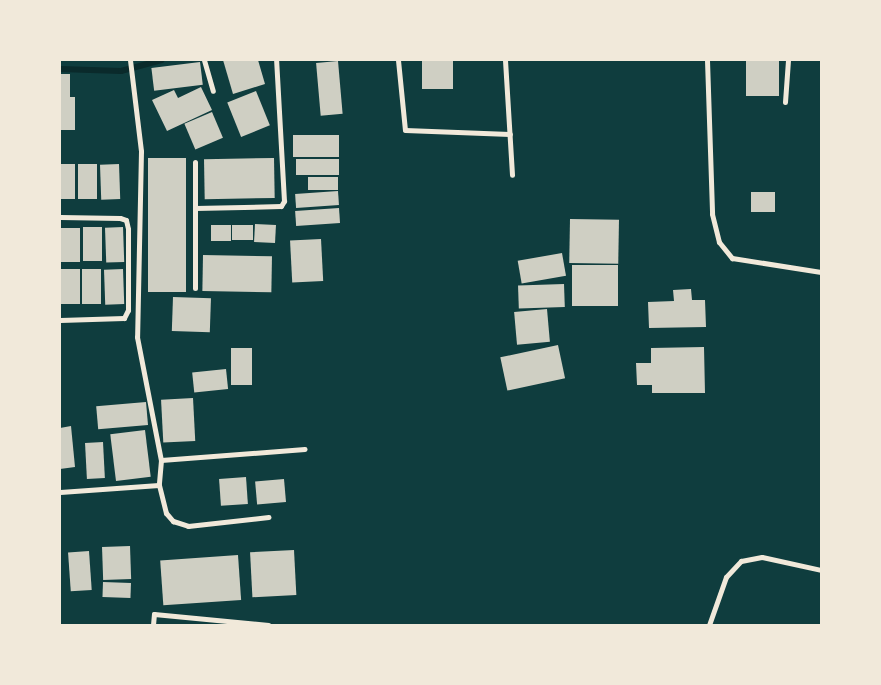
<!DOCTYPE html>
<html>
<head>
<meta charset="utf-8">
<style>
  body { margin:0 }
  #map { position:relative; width:881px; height:685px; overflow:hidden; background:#0f3d3e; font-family:Bitter,serif }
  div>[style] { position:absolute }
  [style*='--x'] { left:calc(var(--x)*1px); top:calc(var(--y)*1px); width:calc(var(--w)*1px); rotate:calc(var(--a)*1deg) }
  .stream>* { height:6px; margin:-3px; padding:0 3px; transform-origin:3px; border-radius:3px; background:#0a2a2b }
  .building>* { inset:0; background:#cfcfc3; transform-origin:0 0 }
  .minor>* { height:5px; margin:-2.5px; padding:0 2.5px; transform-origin:2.5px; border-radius:2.5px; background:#f1e9da }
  span { translate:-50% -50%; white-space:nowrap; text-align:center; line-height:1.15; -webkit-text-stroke:4px #f1e9da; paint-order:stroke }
  .frame { position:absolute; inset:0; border:61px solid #f1e9da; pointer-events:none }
</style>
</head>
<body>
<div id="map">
  <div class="stream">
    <i style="--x:60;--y:69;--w:61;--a:1.9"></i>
    <i style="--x:121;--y:71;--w:42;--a:-15"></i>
  </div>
  <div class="building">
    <i style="clip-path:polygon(223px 60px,258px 60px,265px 84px,233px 94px)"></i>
    <i style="left:422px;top:60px;width:31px;height:29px"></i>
    <i style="left:746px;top:60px;width:33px;height:36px"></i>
    <i style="left:338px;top:61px;width:53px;height:22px;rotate:85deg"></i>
    <i style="left:200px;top:62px;width:23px;height:49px;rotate:83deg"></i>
    <i style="clip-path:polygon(60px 74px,70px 74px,70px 97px,75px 97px,75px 130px,60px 130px)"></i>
    <i style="clip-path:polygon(201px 87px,212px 110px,167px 131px,152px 100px,174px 90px,178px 98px)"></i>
    <i style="left:256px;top:91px;width:37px;height:31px;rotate:68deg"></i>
    <i style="left:212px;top:112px;width:28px;height:30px;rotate:67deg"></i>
    <i style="left:293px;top:135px;width:46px;height:22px"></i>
    <i style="left:148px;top:158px;width:38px;height:134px"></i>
    <i style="left:274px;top:158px;width:40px;height:70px;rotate:89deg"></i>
    <i style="left:339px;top:159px;width:16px;height:43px;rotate:90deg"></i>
    <i style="left:60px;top:164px;width:15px;height:35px"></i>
    <i style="left:78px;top:164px;width:19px;height:35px"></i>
    <i style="left:119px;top:164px;width:35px;height:19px;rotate:88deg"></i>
    <i style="left:338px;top:177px;width:13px;height:30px;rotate:90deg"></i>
    <i style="left:338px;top:191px;width:14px;height:43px;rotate:86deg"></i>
    <i style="left:751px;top:192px;width:24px;height:20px"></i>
    <i style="left:339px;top:208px;width:15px;height:44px;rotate:86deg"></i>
    <i style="left:570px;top:219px;width:49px;height:44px;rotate:1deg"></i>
    <i style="left:255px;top:224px;width:21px;height:18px;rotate:3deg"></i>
    <i style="left:211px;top:225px;width:20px;height:16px"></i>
    <i style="left:232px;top:225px;width:21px;height:15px"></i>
    <i style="left:102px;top:227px;width:34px;height:19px;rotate:90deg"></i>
    <i style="left:123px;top:227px;width:35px;height:18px;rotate:88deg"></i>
    <i style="left:61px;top:228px;width:19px;height:34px"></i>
    <i style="left:321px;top:239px;width:42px;height:31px;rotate:87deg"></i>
    <i style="left:562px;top:253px;width:23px;height:45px;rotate:80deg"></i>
    <i style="left:203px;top:255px;width:69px;height:36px;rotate:1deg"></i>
    <i style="left:618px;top:265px;width:41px;height:46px;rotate:90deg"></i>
    <i style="left:61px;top:269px;width:19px;height:35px"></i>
    <i style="left:82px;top:269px;width:19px;height:35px"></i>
    <i style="left:123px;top:269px;width:35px;height:19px;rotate:88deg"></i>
    <i style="left:564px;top:284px;width:23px;height:46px;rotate:88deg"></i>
    <i style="clip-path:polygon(691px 289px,692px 300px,705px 300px,706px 327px,649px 328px,648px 302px,674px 301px,673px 290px)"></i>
    <i style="left:173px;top:297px;width:38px;height:34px;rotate:2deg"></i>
    <i style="left:547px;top:309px;width:33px;height:33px;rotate:85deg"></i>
    <i style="left:558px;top:345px;width:34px;height:59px;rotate:78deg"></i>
    <i style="clip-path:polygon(704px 347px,705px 393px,652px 393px,652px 385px,637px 385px,636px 363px,651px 363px,651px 348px)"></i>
    <i style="left:231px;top:348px;width:21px;height:37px"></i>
    <i style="left:226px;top:369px;width:20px;height:34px;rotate:84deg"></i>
    <i style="left:193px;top:398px;width:43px;height:32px;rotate:87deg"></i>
    <i style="left:146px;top:402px;width:23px;height:50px;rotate:85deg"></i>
    <i style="clip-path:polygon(71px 426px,75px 467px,60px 469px,60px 428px)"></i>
    <i style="left:145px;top:430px;width:47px;height:35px;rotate:83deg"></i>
    <i style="left:103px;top:442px;width:36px;height:18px;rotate:87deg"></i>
    <i style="left:246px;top:477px;width:27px;height:27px;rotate:86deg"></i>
    <i style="left:284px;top:479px;width:23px;height:29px;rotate:85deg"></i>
    <i style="left:130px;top:546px;width:33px;height:28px;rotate:88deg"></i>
    <i style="left:294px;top:550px;width:45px;height:44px;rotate:87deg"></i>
    <i style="left:89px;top:551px;width:39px;height:21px;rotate:86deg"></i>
    <i style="left:238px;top:555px;width:45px;height:78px;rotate:86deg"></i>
    <i style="left:103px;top:582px;width:28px;height:15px;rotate:2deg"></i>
  </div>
  <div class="minor">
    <i style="--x:130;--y:60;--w:92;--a:83.1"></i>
    <i style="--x:141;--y:151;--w:186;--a:91.2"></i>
    <i style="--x:137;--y:337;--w:125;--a:79"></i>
    <i style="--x:161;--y:460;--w:25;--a:95"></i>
    <i style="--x:159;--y:485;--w:29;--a:76"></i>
    <i style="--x:166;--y:513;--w:11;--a:49"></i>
    <i style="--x:173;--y:521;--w:16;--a:18"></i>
    <i style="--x:188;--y:526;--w:81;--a:-6.4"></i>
    <i style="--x:204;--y:60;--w:32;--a:74"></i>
    <i style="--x:398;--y:60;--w:70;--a:84.3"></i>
    <i style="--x:405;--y:130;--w:105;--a:2.2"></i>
    <i style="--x:505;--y:60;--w:115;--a:86.5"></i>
    <i style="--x:707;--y:60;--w:154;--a:88.1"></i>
    <i style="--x:712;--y:214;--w:29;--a:76"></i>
    <i style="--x:719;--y:242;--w:21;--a:51"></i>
    <i style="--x:732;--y:258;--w:90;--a:8.9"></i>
    <i style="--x:785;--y:102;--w:42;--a:-85.9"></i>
    <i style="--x:195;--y:162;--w:126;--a:90"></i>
    <i style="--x:195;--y:208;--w:86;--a:-1.3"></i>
    <i style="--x:281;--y:206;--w:6;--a:-59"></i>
    <i style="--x:284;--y:201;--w:141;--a:-93.2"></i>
    <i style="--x:60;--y:217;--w:60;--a:1"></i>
    <i style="--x:120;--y:218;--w:6;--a:18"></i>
    <i style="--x:126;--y:220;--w:9;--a:77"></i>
    <i style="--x:128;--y:229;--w:81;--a:90"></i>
    <i style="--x:128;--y:310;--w:9;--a:117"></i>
    <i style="--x:124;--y:318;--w:64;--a:178.2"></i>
    <i style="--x:161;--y:460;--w:144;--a:-4.4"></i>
    <i style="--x:60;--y:492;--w:99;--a:-4"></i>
    <i style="--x:153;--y:625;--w:11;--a:-85"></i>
    <i style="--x:154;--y:614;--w:115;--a:5.5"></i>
    <i style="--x:709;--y:625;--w:51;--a:-70.5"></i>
    <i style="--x:726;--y:577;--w:22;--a:-47"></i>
    <i style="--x:741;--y:561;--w:21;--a:-11"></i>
    <i style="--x:762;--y:557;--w:60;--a:12.4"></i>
  </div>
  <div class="frame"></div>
</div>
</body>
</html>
